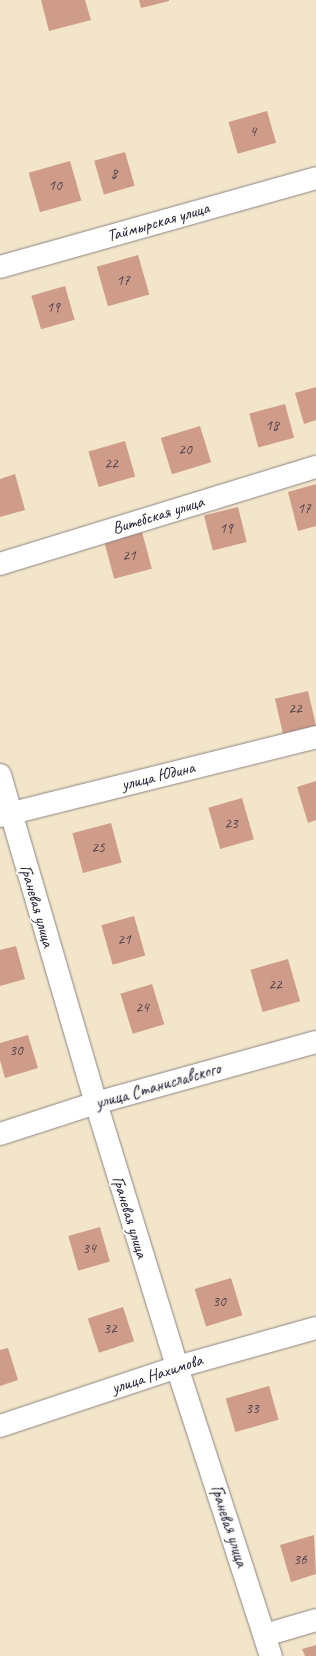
<!DOCTYPE html>
<html>
<head>
<meta charset="utf-8">
<style>
  body { margin:0 }
  #map { position:relative; width:316px; height:1656px; overflow:hidden; background:#f3e5ca; font-family:Caveat,sans-serif }
  div>[style] { position:absolute }
  [style*='--x'] { left:calc(var(--x)*1px); top:calc(var(--y)*1px); width:calc(var(--w)*1px); rotate:calc(var(--a)*1deg) }
  .building>* { inset:0; background:#ce9c88; transform-origin:0 0 }
  .roads { filter:drop-shadow(0 0 1px #8a8482) drop-shadow(0 0 1px #8a8482) }
  .street>* { height:22px; margin:-11px; padding:0 11px; transform-origin:11px; border-radius:11px; background:#fff }
  span { translate:-50% -50%; white-space:nowrap; text-align:center; line-height:1.15; -webkit-text-stroke:4px #fdfcf7; paint-order:stroke }
  .number-label { font-size:15px; color:#4d404e }
  .number-label span { -webkit-text-stroke-width:0 }
  .street-label { font-size:17px; color:#22223b }
</style>
</head>
<body>
<div id="map">
  <div class="building">
    <i style="clip-path:polygon(41px 0,85px 0,91px 20px,49px 31px)"></i>
    <i style="clip-path:polygon(139px 0,169px 0,169px 1px,141px 8px)"></i>
    <i style="left:267px;top:111px;width:33px;height:40px;rotate:74deg"></i>
    <i style="left:125px;top:152px;width:35px;height:32px;rotate:74deg"></i>
    <i style="left:70px;top:161px;width:41px;height:43px;rotate:74deg"></i>
    <i style="left:138px;top:255px;width:41px;height:43px;rotate:74deg"></i>
    <i style="left:65px;top:286px;width:35px;height:35px;rotate:74deg"></i>
    <i style="clip-path:polygon(316px 387px,316px 420px,304px 424px,295px 393px)"></i>
    <i style="left:285px;top:404px;width:35px;height:37px;rotate:75deg"></i>
    <i style="left:200px;top:426px;width:38px;height:41px;rotate:73deg"></i>
    <i style="left:125px;top:441px;width:37px;height:38px;rotate:74deg"></i>
    <i style="clip-path:polygon(15px 474px,25px 510px,0 517px,0 479px)"></i>
    <i style="clip-path:polygon(316px 484px,316px 526px,298px 531px,288px 492px)"></i>
    <i style="left:238px;top:507px;width:36px;height:35px;rotate:76deg"></i>
    <i style="left:142px;top:532px;width:38px;height:39px;rotate:75deg"></i>
    <i style="left:308px;top:691px;width:36px;height:34px;rotate:77deg"></i>
    <i style="clip-path:polygon(316px 781px,316px 820px,308px 823px,297px 787px)"></i>
    <i style="left:242px;top:798px;width:43px;height:35px;rotate:74deg"></i>
    <i style="left:111px;top:823px;width:41px;height:40px;rotate:75deg"></i>
    <i style="left:134px;top:916px;width:41px;height:34px;rotate:74deg"></i>
    <i style="clip-path:polygon(16px 946px,25px 979px,0 986px,0 950px)"></i>
    <i style="left:288px;top:959px;width:44px;height:39px;rotate:74deg"></i>
    <i style="left:152px;top:984px;width:42px;height:33px;rotate:73deg"></i>
    <i style="clip-path:polygon(28px 1035px,38px 1068px,5px 1078px,0 1060px,0 1043px)"></i>
    <i style="left:100px;top:1227px;width:36px;height:33px;rotate:74deg"></i>
    <i style="left:231px;top:1278px;width:39px;height:38px;rotate:73deg"></i>
    <i style="left:123px;top:1307px;width:36px;height:37px;rotate:72deg"></i>
    <i style="clip-path:polygon(8px 1348px,18px 1380px,0 1386px,0 1350px)"></i>
    <i style="left:269px;top:1386px;width:35px;height:45px;rotate:74deg"></i>
    <i style="clip-path:polygon(314px 1535px,316px 1574px,291px 1582px,280px 1545px)"></i>
    <i style="clip-path:polygon(316px 1645px,316px 1656px,305px 1656px,302px 1649px)"></i>
  </div>
  <div class="roads">
    <div class="street">
      <i style="--x:0;--y:267;--w:328;--a:-15.7"></i>
      <i style="--x:0;--y:564;--w:331;--a:-17.1"></i>
      <i style="--x:0;--y:775;--w:342;--a:73.7"></i>
      <i style="--x:96;--y:1103;--w:276;--a:72.9"></i>
      <i style="--x:177;--y:1367;--w:304;--a:72"></i>
      <i style="--x:0;--y:816;--w:326;--a:-14"></i>
      <i style="--x:0;--y:1134;--w:101;--a:-17.9"></i>
      <i style="--x:96;--y:1103;--w:228;--a:-15.5"></i>
      <i style="--x:0;--y:1426;--w:187;--a:-18.4"></i>
      <i style="--x:177;--y:1367;--w:144;--a:-15.7"></i>
      <i style="--x:265;--y:1635;--w:53;--a:-16.4"></i>
    </div>
  </div>
  <div class="number-label">
    <span style="left:253px;top:132px">4</span>
    <span style="left:114px;top:174px">8</span>
    <span style="left:55px;top:186px">10</span>
    <span style="left:123px;top:281px">17</span>
    <span style="left:53px;top:308px">19</span>
    <span style="left:272px;top:426px">18</span>
    <span style="left:185px;top:450px">20</span>
    <span style="left:111px;top:464px">22</span>
    <span style="left:304px;top:509px">17</span>
    <span style="left:226px;top:529px">19</span>
    <span style="left:129px;top:556px">21</span>
    <span style="left:295px;top:709px">22</span>
    <span style="left:231px;top:824px">23</span>
    <span style="left:98px;top:848px">25</span>
    <span style="left:124px;top:940px">21</span>
    <span style="left:275px;top:985px">22</span>
    <span style="left:142px;top:1008px">24</span>
    <span style="left:16px;top:1051px">30</span>
    <span style="left:89px;top:1249px">34</span>
    <span style="left:219px;top:1302px">30</span>
    <span style="left:110px;top:1329px">32</span>
    <span style="left:252px;top:1409px">33</span>
    <span style="left:300px;top:1560px">36</span>
  </div>
  <div class="street-label">
    <span style="left:158px;top:222px;rotate:-16deg">Таймырская улица</span>
    <span style="left:158px;top:515px;rotate:-17deg">Витебская улица</span>
    <span style="left:158px;top:776px;rotate:-14deg">улица Юдина</span>
    <span style="left:37px;top:906px;rotate:74deg">Граневая улица</span>
    <span style="left:158px;top:1086px;rotate:-16deg">улица Станиславского</span>
    <span style="left:130px;top:1217px;rotate:73deg">Граневая улица</span>
    <span style="left:157px;top:1374px;rotate:-18deg">улица Нахимова</span>
    <span style="left:229px;top:1526px;rotate:72deg">Граневая улица</span>
  </div>
</div>
</body>
</html>
